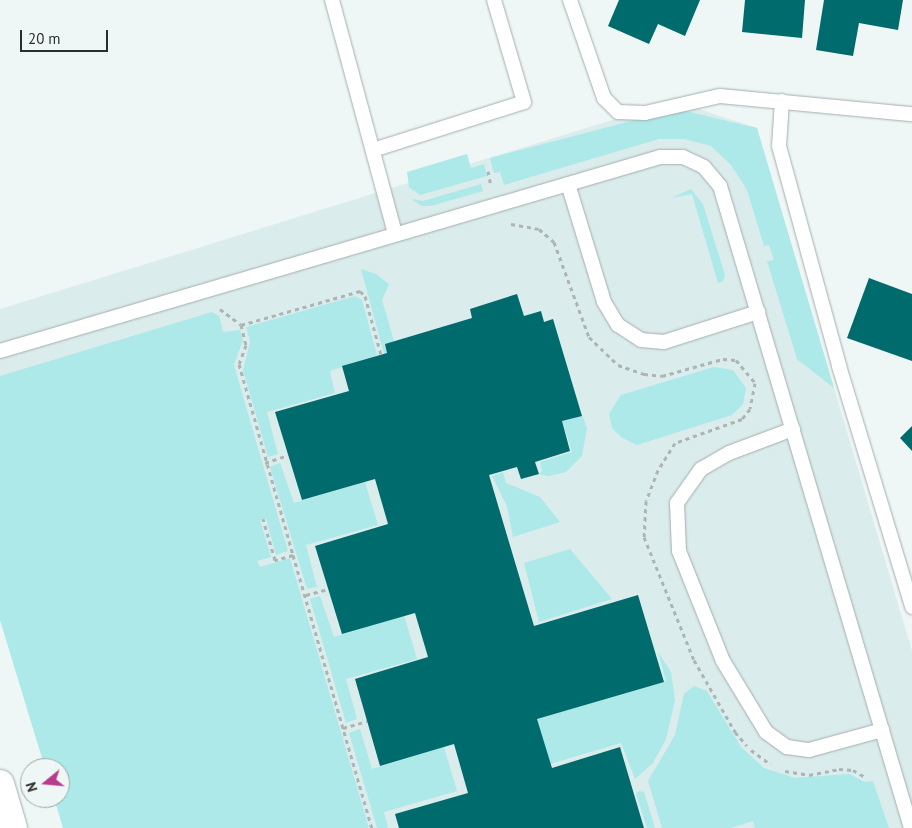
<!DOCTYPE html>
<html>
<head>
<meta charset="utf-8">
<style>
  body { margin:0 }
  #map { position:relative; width:912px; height:828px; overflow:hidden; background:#eef6f6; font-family:"PT Sans",sans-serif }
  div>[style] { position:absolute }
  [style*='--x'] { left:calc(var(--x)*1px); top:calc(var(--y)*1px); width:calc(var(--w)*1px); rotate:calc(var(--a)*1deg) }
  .built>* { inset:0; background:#dbecec }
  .green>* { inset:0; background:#ace9e8 }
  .building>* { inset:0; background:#006b6c }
  .path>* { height:3px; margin-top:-1.5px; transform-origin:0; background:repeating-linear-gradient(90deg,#adb4b4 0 4px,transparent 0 8px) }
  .roads { filter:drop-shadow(0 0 1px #a5adad) drop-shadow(0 0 1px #a5adad) }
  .lane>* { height:14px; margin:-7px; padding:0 7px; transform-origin:7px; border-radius:7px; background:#fff }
  .secondary>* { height:28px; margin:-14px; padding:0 14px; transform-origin:14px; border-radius:14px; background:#fff }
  span { translate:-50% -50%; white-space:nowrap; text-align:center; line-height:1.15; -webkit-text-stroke:5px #eef6f6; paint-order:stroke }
  .north { position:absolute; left:20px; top:758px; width:50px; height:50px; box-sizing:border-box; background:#eef6f6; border:1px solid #a0a6a6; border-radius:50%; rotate:253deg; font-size:14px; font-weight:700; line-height:20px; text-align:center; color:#2a2d2d }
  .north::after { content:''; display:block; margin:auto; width:18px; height:22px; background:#b83c8b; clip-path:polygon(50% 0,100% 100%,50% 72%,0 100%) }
  .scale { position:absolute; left:20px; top:30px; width:88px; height:22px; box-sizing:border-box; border:2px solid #2a2d2d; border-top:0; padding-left:6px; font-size:15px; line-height:18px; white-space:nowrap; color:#2a2d2d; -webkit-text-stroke:4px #eef6f6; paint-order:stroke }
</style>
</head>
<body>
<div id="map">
  <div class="built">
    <i style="clip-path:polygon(674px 101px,757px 128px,912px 651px,912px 828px,64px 828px,60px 768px,0 612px,0 309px)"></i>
  </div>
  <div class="green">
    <i style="clip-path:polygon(677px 109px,757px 128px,834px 388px,797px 359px,767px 261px,774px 260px,769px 245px,764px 246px,747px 190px,731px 165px,711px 146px,684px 139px,659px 139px,504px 185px,500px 172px,494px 173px,490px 158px)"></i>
    <i style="clip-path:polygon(467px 154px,471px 168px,484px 164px,487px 176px,420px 195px,409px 187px,407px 172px)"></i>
    <i style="clip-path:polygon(481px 184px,483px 191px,431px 206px,422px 206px,411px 199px,423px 201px)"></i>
    <i style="clip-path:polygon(691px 189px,703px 204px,725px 275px,723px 281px,718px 283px,692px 194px,671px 198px)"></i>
    <i style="clip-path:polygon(361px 269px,376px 274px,389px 284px,382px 300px,394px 341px,385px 344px,387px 353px,384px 354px)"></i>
    <i style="clip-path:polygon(355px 296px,362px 300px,377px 355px,330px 371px,335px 393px,267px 412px,278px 454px,268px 457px,243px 370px,250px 342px,246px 327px)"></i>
    <i style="clip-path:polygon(212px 312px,219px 316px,223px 332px,240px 330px,243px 340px,234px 365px,288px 551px,276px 555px,266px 519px,260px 520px,271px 557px,257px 561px,260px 567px,290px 558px,369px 828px,63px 828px,54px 798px,60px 798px,60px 768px,45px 768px,0 620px,0 376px)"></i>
    <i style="clip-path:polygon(714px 367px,733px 370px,746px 388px,743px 404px,732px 415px,637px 445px,622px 438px,612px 428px,609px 414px,621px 395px)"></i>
    <i style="clip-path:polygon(580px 409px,587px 428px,582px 456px,566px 472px,549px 476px,539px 474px,542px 471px,540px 462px,572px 452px,562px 421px,582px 416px)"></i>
    <i style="clip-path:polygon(280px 463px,294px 503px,365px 482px,378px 525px,306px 545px,317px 587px,307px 589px,270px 467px)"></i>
    <i style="clip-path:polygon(503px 472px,506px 483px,540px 497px,560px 522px,513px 537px,507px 506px,492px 476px)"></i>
    <i style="clip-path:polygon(570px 549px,612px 599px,539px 622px,524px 563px)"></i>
    <i style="clip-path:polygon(320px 596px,334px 637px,404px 615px,417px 659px,346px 679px,357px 719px,346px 723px,310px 599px)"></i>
    <i style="clip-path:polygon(658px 652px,671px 672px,675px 700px,666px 739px,653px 763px,635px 779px,621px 743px,550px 764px,537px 719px,666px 681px)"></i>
    <i style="clip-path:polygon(694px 686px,707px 691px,741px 747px,764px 768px,795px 778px,849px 774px,865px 782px,873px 781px,889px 828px,755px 828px,753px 821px,731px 828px,662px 828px,648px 781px,675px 735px,684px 694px)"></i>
    <i style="clip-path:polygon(360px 729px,372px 769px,444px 747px,457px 791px,384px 812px,388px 828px,377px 828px,349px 733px)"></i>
    <i style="clip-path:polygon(639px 791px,644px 792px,655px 828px,647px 828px,636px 794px)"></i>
  </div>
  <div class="building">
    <i style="clip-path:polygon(619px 0,700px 0,685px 36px,658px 24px,649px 44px,608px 26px)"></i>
    <i style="clip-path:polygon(745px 0,805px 0,802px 38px,742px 32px)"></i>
    <i style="clip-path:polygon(824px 0,903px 0,898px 30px,859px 23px,853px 56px,816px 50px)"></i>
    <i style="clip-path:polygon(869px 278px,912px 294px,912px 361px,847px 338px)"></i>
    <i style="clip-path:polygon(517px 294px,524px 316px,541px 311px,544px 322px,553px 319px,582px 416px,562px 421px,570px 451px,535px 462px,539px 474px,521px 479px,517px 467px,489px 475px,534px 626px,638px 595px,664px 682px,537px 719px,552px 768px,620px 747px,644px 828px,399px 828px,395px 814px,468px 793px,454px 744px,380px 766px,355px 679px,428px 657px,415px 613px,342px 634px,315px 546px,388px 524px,375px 479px,302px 500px,275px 412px,349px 391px,342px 366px,387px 353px,385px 344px,472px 318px,470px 309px)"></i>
    <i style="clip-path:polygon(912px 426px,912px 451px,900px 438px)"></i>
  </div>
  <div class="path">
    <i style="--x:488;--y:171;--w:15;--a:79"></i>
    <i style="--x:511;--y:224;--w:28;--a:10"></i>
    <i style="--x:539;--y:229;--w:20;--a:41"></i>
    <i style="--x:554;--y:242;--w:101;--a:69.8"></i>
    <i style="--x:589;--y:337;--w:40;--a:44"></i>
    <i style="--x:618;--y:365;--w:28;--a:19"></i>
    <i style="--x:644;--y:374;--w:18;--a:6"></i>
    <i style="--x:662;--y:376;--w:63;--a:-15.6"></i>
    <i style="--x:723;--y:359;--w:13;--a:4"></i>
    <i style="--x:736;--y:360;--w:30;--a:50"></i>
    <i style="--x:755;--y:383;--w:26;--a:101"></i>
    <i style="--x:750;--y:409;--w:13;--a:129"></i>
    <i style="--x:742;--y:419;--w:71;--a:160.3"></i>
    <i style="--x:675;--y:443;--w:32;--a:122"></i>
    <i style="--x:658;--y:470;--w:33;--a:111"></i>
    <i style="--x:646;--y:501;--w:36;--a:93"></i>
    <i style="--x:644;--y:537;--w:133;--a:67.9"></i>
    <i style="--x:694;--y:660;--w:83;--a:60.3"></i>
    <i style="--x:735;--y:732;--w:18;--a:49"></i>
    <i style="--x:220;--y:309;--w:26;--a:37"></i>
    <i style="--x:241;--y:325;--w:124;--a:-15.9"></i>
    <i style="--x:360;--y:291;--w:7;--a:45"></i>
    <i style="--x:365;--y:296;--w:61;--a:74.8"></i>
    <i style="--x:241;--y:325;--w:21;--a:76"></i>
    <i style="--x:246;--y:345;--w:20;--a:110"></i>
    <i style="--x:239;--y:364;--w:198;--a:74.2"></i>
    <i style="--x:293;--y:555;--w:19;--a:164"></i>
    <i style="--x:275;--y:560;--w:43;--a:-106.3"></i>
    <i style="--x:265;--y:463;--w:24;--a:-19"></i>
    <i style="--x:293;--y:555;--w:284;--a:73.9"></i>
    <i style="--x:306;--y:595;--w:23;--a:-15"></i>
    <i style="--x:343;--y:728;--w:25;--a:-16"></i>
    <i style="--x:751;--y:750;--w:24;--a:36"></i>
    <i style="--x:785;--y:771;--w:24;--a:9"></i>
    <i style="--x:809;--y:775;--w:31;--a:-11"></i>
    <i style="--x:839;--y:769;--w:14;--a:4"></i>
    <i style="--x:853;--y:770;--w:14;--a:30"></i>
  </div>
  <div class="roads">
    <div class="lane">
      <i style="--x:332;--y:0;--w:242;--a:74.9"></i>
      <i style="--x:570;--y:0;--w:104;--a:70.9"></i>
      <i style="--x:604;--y:98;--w:20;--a:45"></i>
      <i style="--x:618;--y:112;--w:27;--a:2"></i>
      <i style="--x:645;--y:113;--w:77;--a:-12.8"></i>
      <i style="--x:720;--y:96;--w:193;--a:5.4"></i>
      <i style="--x:782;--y:101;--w:45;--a:93.8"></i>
      <i style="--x:779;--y:146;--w:228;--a:74.7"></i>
      <i style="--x:839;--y:366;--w:252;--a:73.1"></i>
      <i style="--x:373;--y:150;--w:158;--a:-17.6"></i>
      <i style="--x:524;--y:102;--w:106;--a:-106.4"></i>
      <i style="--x:568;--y:184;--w:123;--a:73"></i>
      <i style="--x:604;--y:302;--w:27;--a:59"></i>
      <i style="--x:618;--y:325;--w:27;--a:33"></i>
      <i style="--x:641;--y:340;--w:23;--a:5"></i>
      <i style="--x:664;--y:342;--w:99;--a:-17.7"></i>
      <i style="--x:0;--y:351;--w:688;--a:-16.38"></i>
      <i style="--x:660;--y:157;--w:23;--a:0"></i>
      <i style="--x:683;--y:157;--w:23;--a:25"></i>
      <i style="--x:704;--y:167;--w:25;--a:50"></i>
      <i style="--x:720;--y:186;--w:670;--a:73.43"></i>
      <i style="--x:793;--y:429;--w:68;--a:159.4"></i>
      <i style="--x:729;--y:453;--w:32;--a:150"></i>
      <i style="--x:701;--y:469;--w:42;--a:125.2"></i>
      <i style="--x:677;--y:503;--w:48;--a:87.6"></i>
      <i style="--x:679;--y:551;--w:118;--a:68.2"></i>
      <i style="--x:723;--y:661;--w:83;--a:58.8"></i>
      <i style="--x:766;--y:732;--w:26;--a:36"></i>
      <i style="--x:787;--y:747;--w:22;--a:8"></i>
      <i style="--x:809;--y:750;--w:76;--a:-15.3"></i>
    </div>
    <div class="secondary">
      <i style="--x:0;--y:784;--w:46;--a:73.5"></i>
    </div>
  </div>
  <div class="north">N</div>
  <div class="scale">20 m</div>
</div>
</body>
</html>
